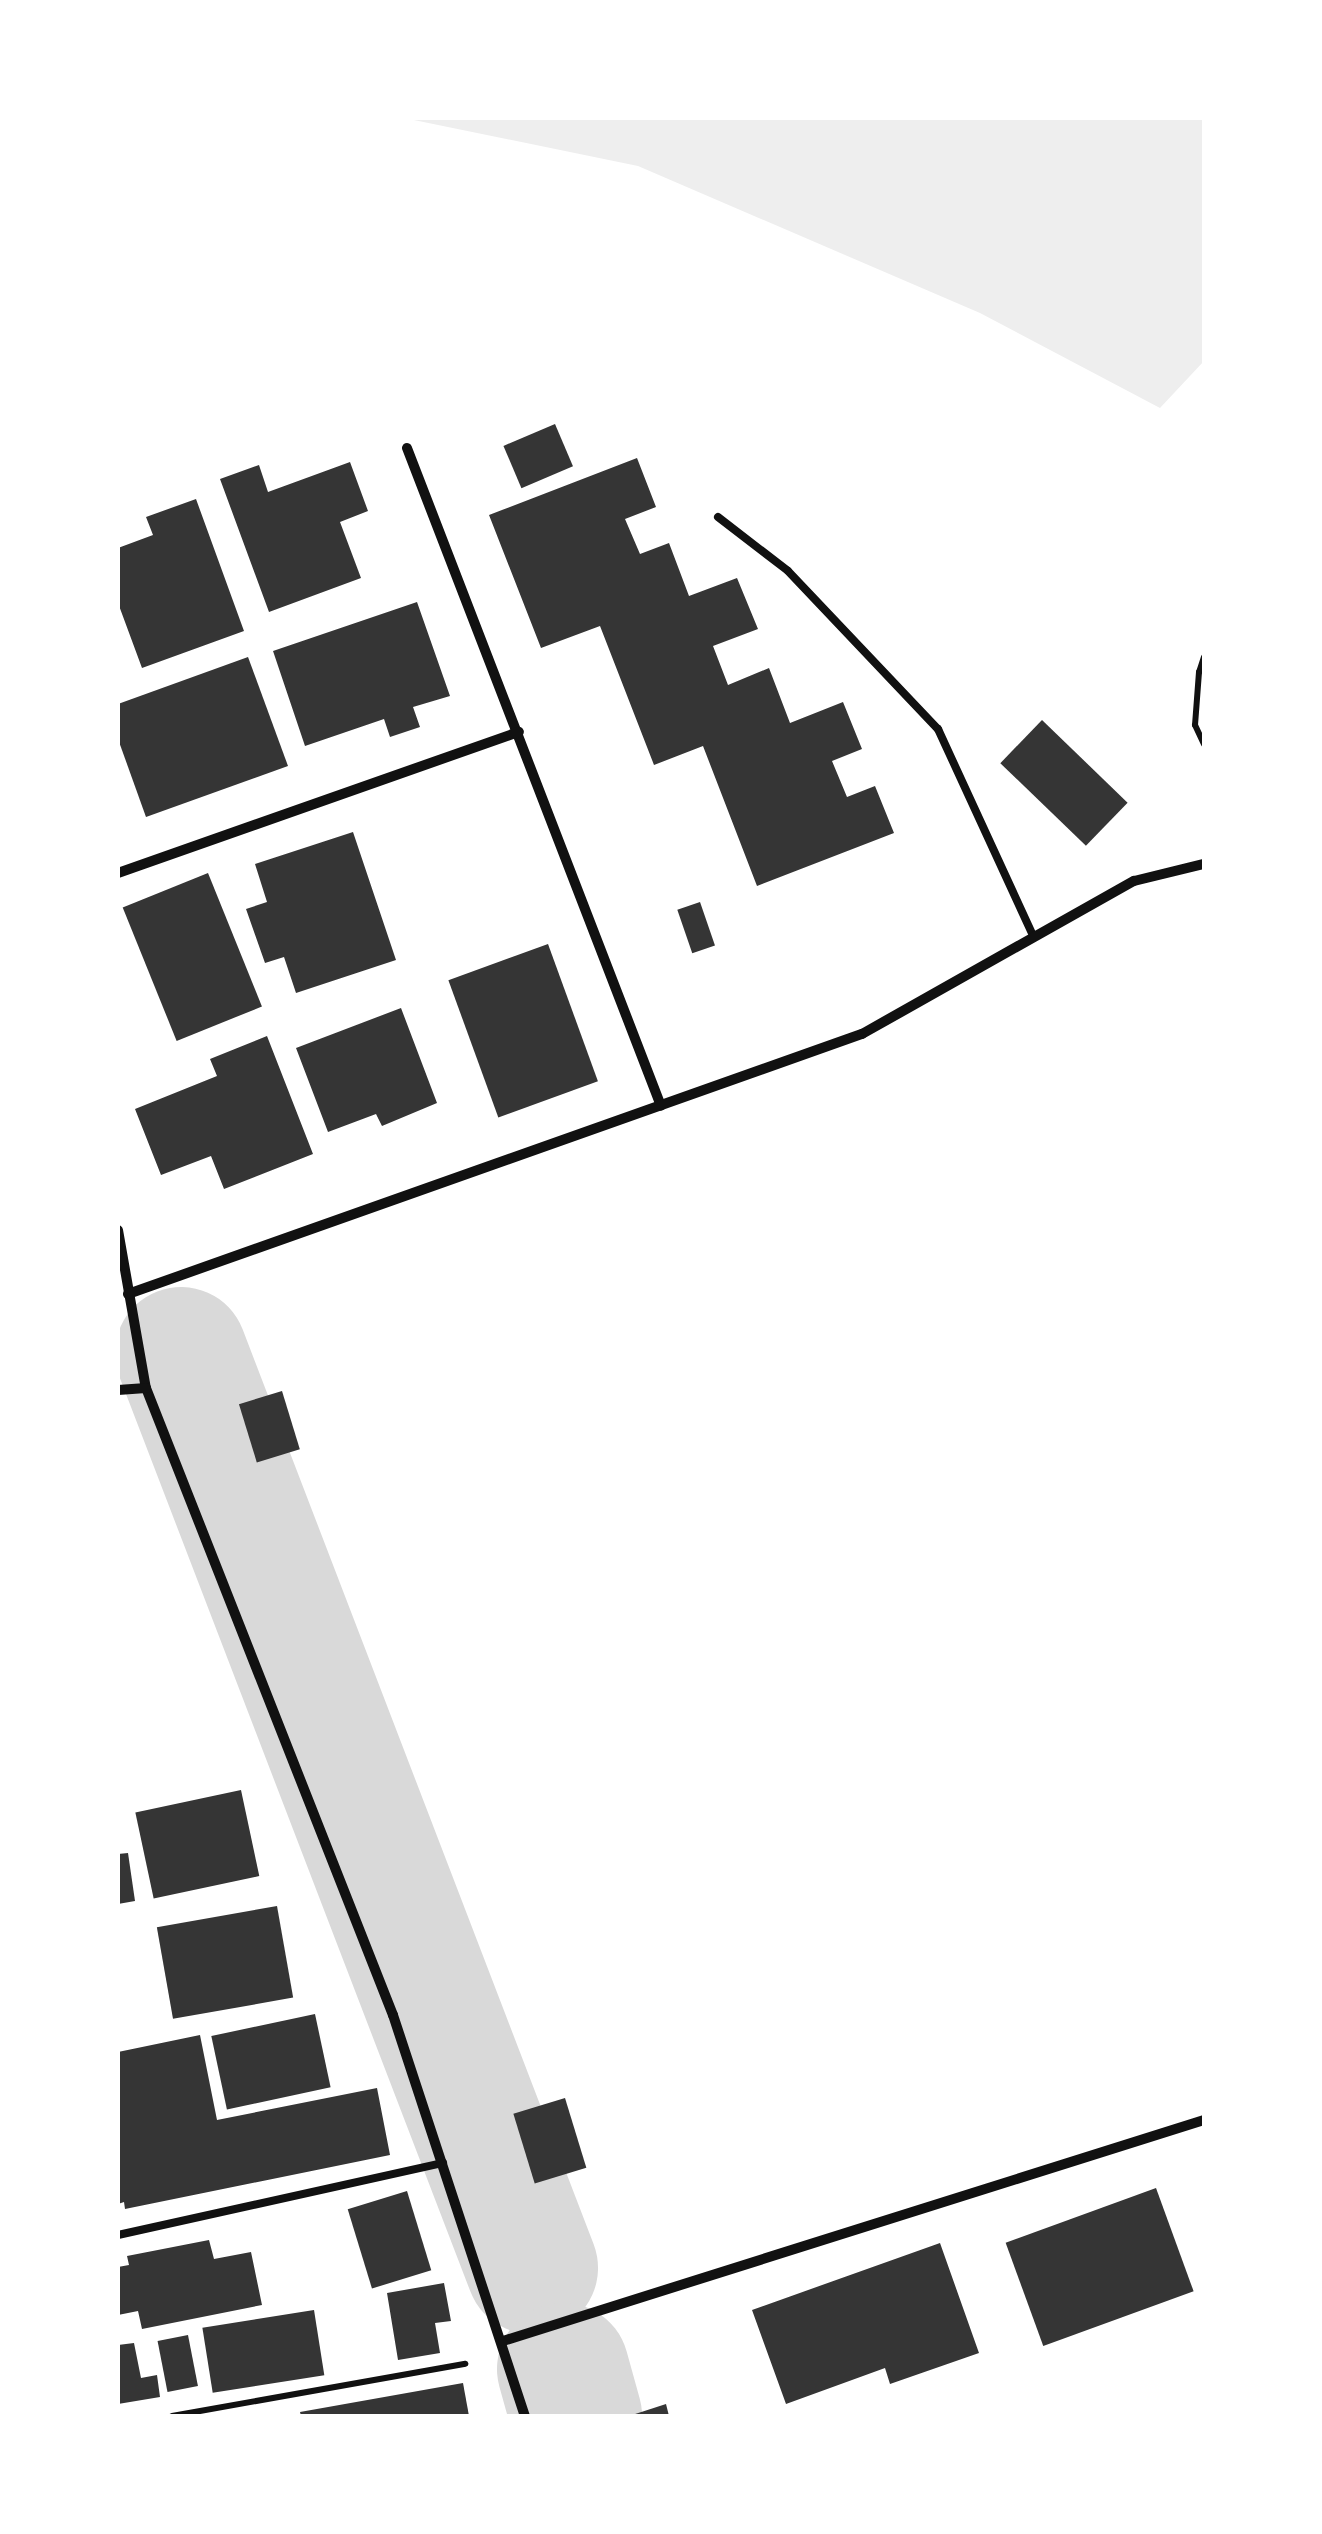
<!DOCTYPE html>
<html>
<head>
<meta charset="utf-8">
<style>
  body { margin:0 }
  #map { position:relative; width:1322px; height:2534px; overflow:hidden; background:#fff; font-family:"DM Sans",sans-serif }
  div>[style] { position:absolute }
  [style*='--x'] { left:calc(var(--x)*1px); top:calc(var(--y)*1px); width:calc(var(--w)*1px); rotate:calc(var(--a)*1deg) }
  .green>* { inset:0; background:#eee }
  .river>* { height:132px; margin:-66px; padding:0 66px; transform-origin:66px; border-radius:66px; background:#d9d9d9 }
  .building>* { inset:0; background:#353535; transform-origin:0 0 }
  .path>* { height:6px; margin:-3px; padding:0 3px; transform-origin:3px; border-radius:3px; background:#111 }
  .service>* { height:8px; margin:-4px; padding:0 4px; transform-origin:4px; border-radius:4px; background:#111 }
  .minor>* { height:10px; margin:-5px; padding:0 5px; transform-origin:5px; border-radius:5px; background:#111 }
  span { translate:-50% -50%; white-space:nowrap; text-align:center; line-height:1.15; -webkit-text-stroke:10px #fff; paint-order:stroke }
  .frame { position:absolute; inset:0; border:120px solid #fff; pointer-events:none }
</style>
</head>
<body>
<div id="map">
  <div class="green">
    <i style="clip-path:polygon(404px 118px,1204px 118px,1204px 361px,1160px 408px,980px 313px,638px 166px)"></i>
  </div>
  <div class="river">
    <i style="--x:181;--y:1353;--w:980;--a:69.01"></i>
    <i style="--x:563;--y:2369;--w:49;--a:74.5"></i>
  </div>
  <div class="building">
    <i style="left:555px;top:424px;width:46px;height:56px;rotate:67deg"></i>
    <i style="clip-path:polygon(637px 458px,656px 507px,625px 519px,640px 554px,669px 543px,689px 596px,737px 578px,758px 629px,713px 646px,728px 685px,769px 668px,790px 723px,843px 702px,862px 749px,832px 761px,847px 797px,875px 786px,894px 833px,757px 886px,703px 746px,654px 765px,600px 626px,541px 648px,489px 515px)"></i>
    <i style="clip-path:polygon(350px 462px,368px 511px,340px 522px,361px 578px,269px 612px,220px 479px,259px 465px,268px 492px)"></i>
    <i style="clip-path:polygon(196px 499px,244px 631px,142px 668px,118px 603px,118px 548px,153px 535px,146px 517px)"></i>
    <i style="clip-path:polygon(417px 602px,450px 696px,413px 707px,420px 727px,390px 737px,384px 719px,305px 746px,273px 651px)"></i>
    <i style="clip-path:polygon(248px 657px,288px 766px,146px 817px,118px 739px,118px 704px)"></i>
    <i style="left:1042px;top:720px;width:119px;height:60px;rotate:44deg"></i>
    <i style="clip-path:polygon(353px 832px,396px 960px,296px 993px,284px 957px,265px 963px,246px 909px,267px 902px,255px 864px)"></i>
    <i style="left:208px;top:873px;width:144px;height:92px;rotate:68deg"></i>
    <i style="left:700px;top:902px;width:46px;height:24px;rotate:71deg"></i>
    <i style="left:548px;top:944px;width:146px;height:106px;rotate:70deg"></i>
    <i style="clip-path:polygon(401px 1008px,437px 1103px,382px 1126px,376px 1114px,328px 1132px,296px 1048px)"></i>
    <i style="clip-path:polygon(267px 1036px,313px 1154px,224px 1189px,211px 1156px,161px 1175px,135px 1109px,217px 1076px,210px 1059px)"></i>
    <i style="left:282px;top:1391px;width:61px;height:45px;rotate:73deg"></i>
    <i style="left:241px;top:1790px;width:88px;height:108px;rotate:78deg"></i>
    <i style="clip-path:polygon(128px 1853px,135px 1901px,118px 1904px,118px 1854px)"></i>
    <i style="left:277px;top:1906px;width:93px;height:122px;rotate:80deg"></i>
    <i style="left:315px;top:2014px;width:75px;height:106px;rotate:78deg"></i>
    <i style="clip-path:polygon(200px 2035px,217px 2120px,377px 2088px,390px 2155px,125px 2209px,124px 2202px,118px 2204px,118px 2052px)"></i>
    <i style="left:565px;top:2098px;width:73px;height:54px;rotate:73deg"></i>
    <i style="left:1156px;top:2188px;width:110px;height:160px;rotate:70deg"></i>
    <i style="left:407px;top:2191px;width:83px;height:62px;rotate:73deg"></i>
    <i style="clip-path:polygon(209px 2240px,214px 2259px,251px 2252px,262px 2305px,142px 2329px,138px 2311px,118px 2315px,118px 2267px,129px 2265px,127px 2256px)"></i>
    <i style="clip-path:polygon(940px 2243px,979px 2353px,890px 2384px,885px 2368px,786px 2404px,752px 2310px)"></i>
    <i style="clip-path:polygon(444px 2283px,451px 2321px,435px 2323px,440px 2353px,398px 2360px,387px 2293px)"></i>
    <i style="left:314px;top:2310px;width:66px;height:113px;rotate:81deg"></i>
    <i style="left:188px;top:2335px;width:52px;height:31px;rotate:79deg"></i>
    <i style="clip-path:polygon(134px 2343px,141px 2378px,157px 2375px,160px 2397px,118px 2404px,118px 2345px)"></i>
    <i style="clip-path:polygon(463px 2383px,469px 2416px,301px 2416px,300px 2412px)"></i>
    <i style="clip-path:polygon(666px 2404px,669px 2416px,629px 2416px)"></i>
  </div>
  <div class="path">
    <i style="--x:1204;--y:657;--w:16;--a:108"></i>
    <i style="--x:1199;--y:672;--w:53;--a:94.3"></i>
    <i style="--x:1195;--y:725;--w:21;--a:65"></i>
    <i style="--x:172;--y:2416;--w:298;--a:-10.1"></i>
  </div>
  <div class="service">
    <i style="--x:718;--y:517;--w:88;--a:37.6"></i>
    <i style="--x:788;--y:571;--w:218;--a:46.5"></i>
    <i style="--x:938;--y:729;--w:228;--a:65.3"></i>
    <i style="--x:118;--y:2235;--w:333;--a:-12.5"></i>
  </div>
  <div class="minor">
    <i style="--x:407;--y:448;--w:705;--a:68.89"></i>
    <i style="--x:118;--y:873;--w:425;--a:-19.4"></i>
    <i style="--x:118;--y:1230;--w:160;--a:80"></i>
    <i style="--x:146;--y:1388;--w:674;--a:68.5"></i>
    <i style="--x:393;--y:2015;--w:422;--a:71.8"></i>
    <i style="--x:128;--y:1294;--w:779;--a:-19.51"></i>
    <i style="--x:862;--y:1034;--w:312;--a:-29.4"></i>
    <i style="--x:1134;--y:881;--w:72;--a:-13.7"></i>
    <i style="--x:118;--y:1390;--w:28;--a:-4"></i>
    <i style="--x:503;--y:2341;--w:735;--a:-17.5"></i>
  </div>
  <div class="frame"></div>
</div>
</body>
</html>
